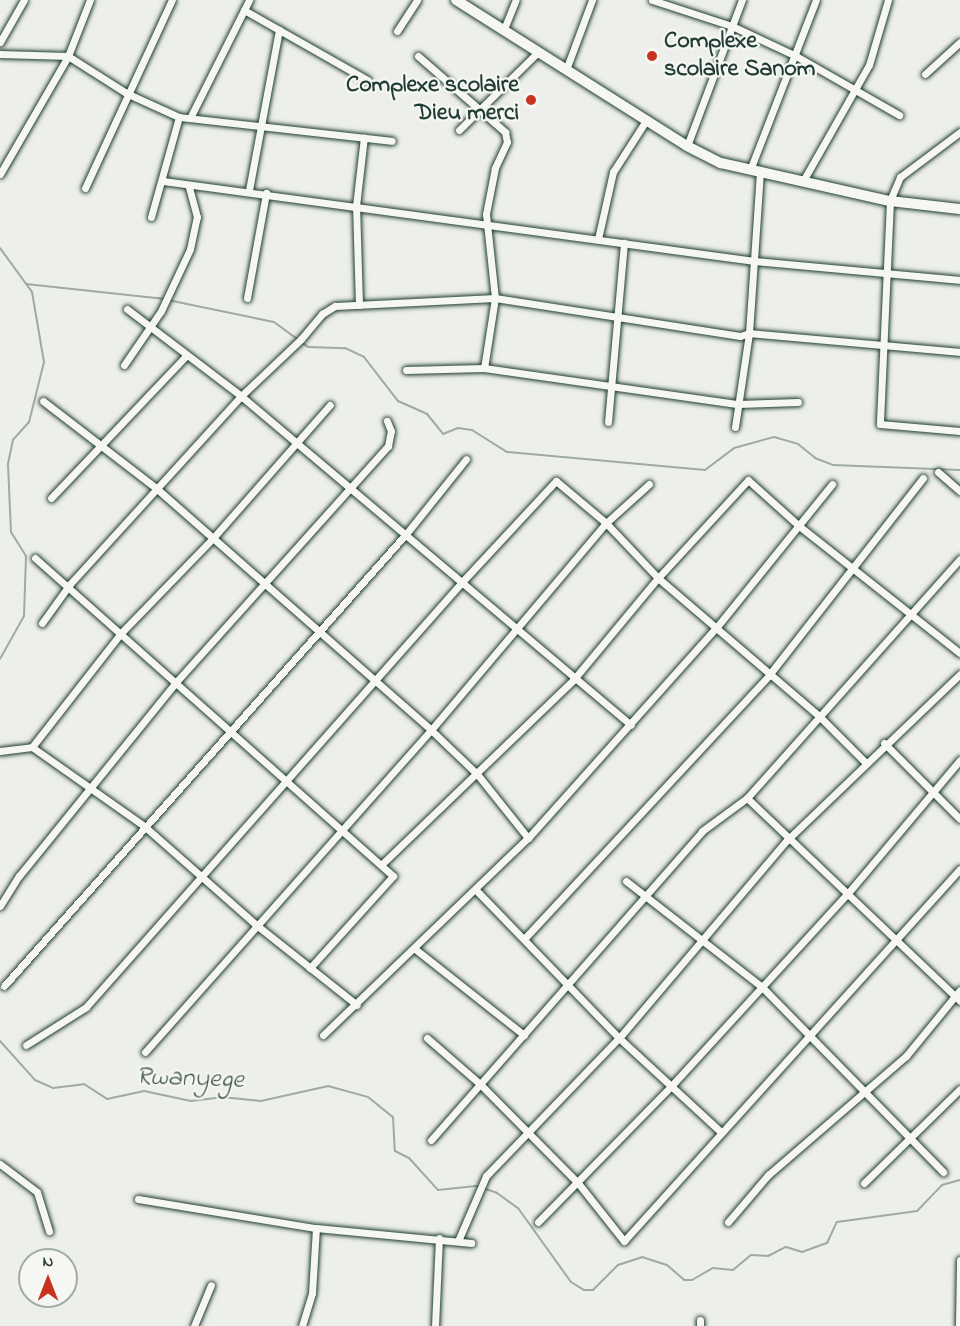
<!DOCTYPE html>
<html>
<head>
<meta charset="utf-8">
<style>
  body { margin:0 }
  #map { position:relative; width:960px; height:1326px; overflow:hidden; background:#edefea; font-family:"Indie Flower",sans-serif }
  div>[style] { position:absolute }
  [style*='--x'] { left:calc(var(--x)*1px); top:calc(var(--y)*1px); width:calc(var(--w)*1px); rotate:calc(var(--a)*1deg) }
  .stream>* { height:2px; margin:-1px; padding:0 1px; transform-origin:1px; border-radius:1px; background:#9faaa4 }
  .roads { filter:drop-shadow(0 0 2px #1f3d34) drop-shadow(0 0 2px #1f3d34) }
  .street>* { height:7px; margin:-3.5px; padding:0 3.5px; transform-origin:3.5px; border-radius:3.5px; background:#f6f6f2 }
  .secondary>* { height:10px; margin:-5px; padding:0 5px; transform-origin:5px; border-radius:5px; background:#f6f6f2 }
  .dots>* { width:16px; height:16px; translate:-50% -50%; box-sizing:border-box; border:3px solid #f6f6f2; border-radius:50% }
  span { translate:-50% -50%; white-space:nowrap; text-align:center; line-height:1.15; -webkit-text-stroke:4.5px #f6f6f2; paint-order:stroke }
  .poi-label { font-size:24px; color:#1f3d34; font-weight:700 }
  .left { translate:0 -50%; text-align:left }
  .right { translate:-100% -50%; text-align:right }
  .water-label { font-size:26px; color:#3f5850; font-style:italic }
  .north { position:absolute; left:18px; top:1248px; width:60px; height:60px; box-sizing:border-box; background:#f6f6f2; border:2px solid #a0aca6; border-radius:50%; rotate:0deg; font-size:16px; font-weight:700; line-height:24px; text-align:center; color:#1f3d34 }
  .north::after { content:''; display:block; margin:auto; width:21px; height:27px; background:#c8321e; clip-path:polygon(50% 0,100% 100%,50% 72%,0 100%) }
</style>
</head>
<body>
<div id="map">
  <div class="stream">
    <i style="--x:0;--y:248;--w:54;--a:54"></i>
    <i style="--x:32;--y:292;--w:71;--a:80.3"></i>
    <i style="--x:44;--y:362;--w:62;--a:104"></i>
    <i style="--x:29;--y:422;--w:24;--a:132"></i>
    <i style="--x:13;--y:440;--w:25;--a:102"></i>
    <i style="--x:8;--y:464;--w:68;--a:87.5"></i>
    <i style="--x:11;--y:532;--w:28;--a:58"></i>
    <i style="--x:26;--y:556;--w:60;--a:91.9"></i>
    <i style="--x:24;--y:616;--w:49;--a:119.2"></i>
    <i style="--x:26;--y:284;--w:133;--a:6.1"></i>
    <i style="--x:158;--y:298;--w:118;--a:11.7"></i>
    <i style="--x:274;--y:322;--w:42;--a:36.3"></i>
    <i style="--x:308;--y:347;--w:37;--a:2"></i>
    <i style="--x:345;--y:348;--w:21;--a:25"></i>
    <i style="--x:364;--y:357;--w:56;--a:52.3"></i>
    <i style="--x:398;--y:401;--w:32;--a:24"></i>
    <i style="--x:427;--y:414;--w:26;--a:51"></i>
    <i style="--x:443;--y:434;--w:16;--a:-22"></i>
    <i style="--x:458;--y:428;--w:14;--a:8"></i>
    <i style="--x:472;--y:430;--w:41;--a:32.2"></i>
    <i style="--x:507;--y:452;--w:199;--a:5.2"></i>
    <i style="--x:705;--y:470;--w:36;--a:-37"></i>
    <i style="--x:734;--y:448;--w:41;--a:-15.4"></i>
    <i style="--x:774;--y:437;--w:25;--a:16"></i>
    <i style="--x:798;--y:444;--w:22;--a:39"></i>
    <i style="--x:815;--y:458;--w:19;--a:21"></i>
    <i style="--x:833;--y:465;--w:127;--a:2.3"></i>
    <i style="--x:0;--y:1041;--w:52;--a:48.1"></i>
    <i style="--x:35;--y:1080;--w:20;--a:24"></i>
    <i style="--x:53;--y:1088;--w:31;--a:-7"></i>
    <i style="--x:84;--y:1084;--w:27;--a:33"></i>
    <i style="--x:107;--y:1099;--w:38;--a:-12"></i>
    <i style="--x:144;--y:1091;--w:48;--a:12"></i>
    <i style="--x:191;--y:1101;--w:31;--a:-7"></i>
    <i style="--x:222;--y:1097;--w:39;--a:6"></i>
    <i style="--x:261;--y:1101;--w:69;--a:-12.6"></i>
    <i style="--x:328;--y:1086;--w:41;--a:15.4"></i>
    <i style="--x:368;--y:1097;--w:32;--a:39"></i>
    <i style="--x:393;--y:1117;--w:34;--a:87"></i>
    <i style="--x:395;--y:1151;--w:16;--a:27"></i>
    <i style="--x:409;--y:1158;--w:43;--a:47.8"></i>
    <i style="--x:438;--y:1190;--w:38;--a:-6"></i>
    <i style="--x:476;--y:1186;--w:22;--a:18"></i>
    <i style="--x:497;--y:1193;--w:26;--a:36"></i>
    <i style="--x:518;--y:1208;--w:91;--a:54.4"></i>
    <i style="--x:571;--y:1282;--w:15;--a:32"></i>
    <i style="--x:584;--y:1290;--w:9;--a:0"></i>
    <i style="--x:593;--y:1290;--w:35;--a:-45"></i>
    <i style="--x:618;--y:1265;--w:25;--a:-18"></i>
    <i style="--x:642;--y:1257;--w:26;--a:18"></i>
    <i style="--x:667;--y:1265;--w:23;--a:41"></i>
    <i style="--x:684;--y:1280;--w:8;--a:0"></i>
    <i style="--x:692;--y:1280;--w:24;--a:-30"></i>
    <i style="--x:713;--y:1268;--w:20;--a:6"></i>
    <i style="--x:733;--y:1270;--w:23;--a:-40"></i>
    <i style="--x:751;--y:1255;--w:17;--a:3"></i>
    <i style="--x:768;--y:1256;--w:20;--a:-27"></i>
    <i style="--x:786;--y:1247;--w:17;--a:17"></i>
    <i style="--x:802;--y:1252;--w:27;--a:-20"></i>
    <i style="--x:827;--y:1243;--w:23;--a:-65"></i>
    <i style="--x:837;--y:1222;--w:81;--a:-7.8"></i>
    <i style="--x:917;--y:1211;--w:36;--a:-46"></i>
    <i style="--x:942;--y:1185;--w:19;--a:-16"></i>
  </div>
  <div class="roads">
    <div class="street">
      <i style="--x:652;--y:0;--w:84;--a:18"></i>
      <i style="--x:732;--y:26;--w:71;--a:25.1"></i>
      <i style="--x:796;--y:56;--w:119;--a:29.8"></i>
      <i style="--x:244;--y:10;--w:142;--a:29.6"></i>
      <i style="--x:504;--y:29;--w:31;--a:-68"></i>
      <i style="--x:397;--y:31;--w:37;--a:-57"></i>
      <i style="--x:0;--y:42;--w:48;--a:-60.3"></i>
      <i style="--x:0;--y:54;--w:68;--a:1.7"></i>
      <i style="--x:68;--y:56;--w:69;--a:32.5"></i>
      <i style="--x:126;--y:93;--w:58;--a:24.4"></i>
      <i style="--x:179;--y:117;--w:214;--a:6.4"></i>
      <i style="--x:418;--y:56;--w:116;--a:41.1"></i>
      <i style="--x:505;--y:132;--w:10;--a:79"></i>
      <i style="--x:507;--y:142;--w:29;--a:115"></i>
      <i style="--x:495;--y:168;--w:47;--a:101.1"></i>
      <i style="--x:486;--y:214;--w:84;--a:83.9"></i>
      <i style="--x:495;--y:298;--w:71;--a:98.9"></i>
      <i style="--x:567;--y:67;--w:72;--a:-69.5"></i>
      <i style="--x:925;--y:74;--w:47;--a:-42.4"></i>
      <i style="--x:191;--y:116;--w:130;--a:-63.4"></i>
      <i style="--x:459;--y:130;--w:112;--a:-44.6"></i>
      <i style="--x:960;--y:132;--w:75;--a:143.1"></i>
      <i style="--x:900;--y:177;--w:26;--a:113"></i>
      <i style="--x:890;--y:201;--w:223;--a:92.6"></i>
      <i style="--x:880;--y:424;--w:80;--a:5"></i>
      <i style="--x:687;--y:146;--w:156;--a:-69.4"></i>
      <i style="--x:750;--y:170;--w:182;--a:-68.8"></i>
      <i style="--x:0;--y:174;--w:136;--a:-60"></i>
      <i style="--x:68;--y:56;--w:60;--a:-68.6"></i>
      <i style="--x:163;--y:181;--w:597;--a:7.7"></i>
      <i style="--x:755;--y:261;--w:206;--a:5.3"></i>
      <i style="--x:803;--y:181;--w:133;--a:-60.4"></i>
      <i style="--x:869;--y:65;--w:68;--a:-73.7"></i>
      <i style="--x:85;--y:188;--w:207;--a:-65.2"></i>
      <i style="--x:249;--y:190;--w:163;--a:-79.4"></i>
      <i style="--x:151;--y:217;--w:104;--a:-74.4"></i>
      <i style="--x:598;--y:239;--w:69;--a:-77.4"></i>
      <i style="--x:613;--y:172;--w:63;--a:-57.3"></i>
      <i style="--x:247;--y:298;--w:107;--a:-79.7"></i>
      <i style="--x:359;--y:305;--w:99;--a:-91.7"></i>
      <i style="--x:356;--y:206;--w:69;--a:-83.4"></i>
      <i style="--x:127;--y:309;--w:143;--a:37.3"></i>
      <i style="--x:241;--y:396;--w:510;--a:40.15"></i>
      <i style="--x:124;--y:365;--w:65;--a:-55.6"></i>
      <i style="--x:161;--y:311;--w:68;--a:-64.9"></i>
      <i style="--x:190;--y:249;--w:33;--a:-78"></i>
      <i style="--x:197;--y:217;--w:31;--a:-105"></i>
      <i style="--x:406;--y:370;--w:78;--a:-1.5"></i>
      <i style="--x:484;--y:368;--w:257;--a:8.1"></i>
      <i style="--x:738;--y:404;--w:60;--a:-1.9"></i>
      <i style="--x:43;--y:401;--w:143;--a:37.6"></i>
      <i style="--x:156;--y:488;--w:366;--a:41.3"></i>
      <i style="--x:431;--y:730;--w:64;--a:43.7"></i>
      <i style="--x:477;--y:774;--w:82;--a:51.4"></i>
      <i style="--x:608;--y:422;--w:180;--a:-84.9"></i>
      <i style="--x:735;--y:427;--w:95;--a:-81.5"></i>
      <i style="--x:749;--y:333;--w:161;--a:-86.1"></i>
      <i style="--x:938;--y:472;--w:29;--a:41"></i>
      <i style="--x:51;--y:498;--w:195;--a:-46.5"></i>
      <i style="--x:35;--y:558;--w:479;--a:41.6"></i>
      <i style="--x:393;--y:876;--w:124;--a:132.1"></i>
      <i style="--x:42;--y:623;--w:48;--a:-54.3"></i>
      <i style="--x:70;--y:584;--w:254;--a:-47.7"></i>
      <i style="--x:241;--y:396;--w:83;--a:-43.5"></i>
      <i style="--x:301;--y:339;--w:33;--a:-50"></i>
      <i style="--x:322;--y:314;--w:15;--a:-32"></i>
      <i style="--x:335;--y:306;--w:160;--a:-2.9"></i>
      <i style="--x:495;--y:298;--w:248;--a:8.8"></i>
      <i style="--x:740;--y:336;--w:9;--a:-18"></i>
      <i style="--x:749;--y:333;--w:212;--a:5.1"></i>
      <i style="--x:884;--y:743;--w:107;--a:45"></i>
      <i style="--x:32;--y:747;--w:146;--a:-52"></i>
      <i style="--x:122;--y:632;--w:131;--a:-45.9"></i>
      <i style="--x:213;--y:538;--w:177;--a:-48.7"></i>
      <i style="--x:0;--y:751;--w:32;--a:-7"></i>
      <i style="--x:32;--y:747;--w:137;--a:35.2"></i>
      <i style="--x:144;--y:826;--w:148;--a:41.4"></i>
      <i style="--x:255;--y:924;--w:130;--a:38.5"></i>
      <i style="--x:747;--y:798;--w:294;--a:43.6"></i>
      <i style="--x:382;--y:864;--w:267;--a:-43.9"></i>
      <i style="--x:574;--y:679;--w:131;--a:-50.3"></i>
      <i style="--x:658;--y:578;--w:133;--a:-47.4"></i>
      <i style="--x:748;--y:480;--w:69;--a:42"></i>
      <i style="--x:799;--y:526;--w:205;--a:38.3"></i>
      <i style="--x:626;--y:881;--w:172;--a:37.9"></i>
      <i style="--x:762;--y:987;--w:259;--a:45.6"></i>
      <i style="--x:476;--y:890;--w:206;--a:46"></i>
      <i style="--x:619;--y:1038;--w:139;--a:42.7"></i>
      <i style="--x:0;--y:906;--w:36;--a:-58"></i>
      <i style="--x:19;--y:876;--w:251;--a:-51"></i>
      <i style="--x:177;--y:681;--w:316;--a:-48.1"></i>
      <i style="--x:388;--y:446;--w:15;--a:-79"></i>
      <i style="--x:391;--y:431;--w:11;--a:-112"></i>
      <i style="--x:524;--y:939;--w:360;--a:-47.1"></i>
      <i style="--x:769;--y:675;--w:250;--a:-52"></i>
      <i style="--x:415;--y:949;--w:139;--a:38.3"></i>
      <i style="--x:4;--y:986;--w:605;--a:-48.35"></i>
      <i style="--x:406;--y:534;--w:96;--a:-51.3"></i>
      <i style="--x:323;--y:1035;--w:284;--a:-43.9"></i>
      <i style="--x:528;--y:838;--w:282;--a:-48.2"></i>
      <i style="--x:716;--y:628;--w:185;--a:-51.1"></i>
      <i style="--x:427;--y:1038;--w:70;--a:41"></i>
      <i style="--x:480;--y:1084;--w:139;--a:45.3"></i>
      <i style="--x:578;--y:1183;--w:74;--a:51.6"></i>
      <i style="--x:624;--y:1241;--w:501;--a:-47.91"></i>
      <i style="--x:26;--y:1045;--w:71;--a:-32.3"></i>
      <i style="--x:86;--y:1007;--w:567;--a:-48.5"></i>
      <i style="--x:462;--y:582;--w:138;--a:-47.1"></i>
      <i style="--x:556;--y:481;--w:65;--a:40"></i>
      <i style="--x:606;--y:523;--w:76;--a:46.6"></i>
      <i style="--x:658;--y:578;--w:213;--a:40.6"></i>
      <i style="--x:820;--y:717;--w:64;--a:45"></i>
      <i style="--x:145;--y:1052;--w:431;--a:-48.4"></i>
      <i style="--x:431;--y:730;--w:271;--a:-49.8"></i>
      <i style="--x:606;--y:523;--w:58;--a:-42.2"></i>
      <i style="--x:431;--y:1140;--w:411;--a:-48.7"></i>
      <i style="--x:702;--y:831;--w:56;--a:-36.3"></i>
      <i style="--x:747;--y:798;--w:320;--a:-48.3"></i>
      <i style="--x:0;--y:1164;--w:46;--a:37.1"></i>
      <i style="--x:37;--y:1192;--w:41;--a:72.9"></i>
      <i style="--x:864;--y:1183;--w:134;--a:-44.4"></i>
      <i style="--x:138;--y:1199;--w:180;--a:9.3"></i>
      <i style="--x:316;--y:1228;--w:156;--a:5.5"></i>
      <i style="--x:538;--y:1222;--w:193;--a:-45.6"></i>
      <i style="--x:673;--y:1084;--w:259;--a:-47.5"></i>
      <i style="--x:848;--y:893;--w:174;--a:-49.9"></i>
      <i style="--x:728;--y:1222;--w:62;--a:-49.6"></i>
      <i style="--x:768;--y:1175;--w:182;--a:-40.8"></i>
      <i style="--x:906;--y:1056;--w:85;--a:-50.7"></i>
      <i style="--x:458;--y:1241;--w:71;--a:-66.7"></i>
      <i style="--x:486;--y:1176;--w:192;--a:-46.1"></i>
      <i style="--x:619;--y:1038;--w:260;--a:-49.7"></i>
      <i style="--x:787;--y:840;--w:240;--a:-43.8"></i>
      <i style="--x:700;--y:1320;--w:6;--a:90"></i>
      <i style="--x:194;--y:1326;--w:44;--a:-67.5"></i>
      <i style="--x:302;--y:1326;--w:34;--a:-73"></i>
      <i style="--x:312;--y:1293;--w:65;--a:-86.5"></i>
      <i style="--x:435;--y:1326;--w:88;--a:-87.4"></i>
      <i style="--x:959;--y:1326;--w:66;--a:-89.1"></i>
    </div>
    <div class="secondary">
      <i style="--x:456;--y:0;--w:273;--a:32.3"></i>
      <i style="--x:687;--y:146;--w:38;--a:27"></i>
      <i style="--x:721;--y:163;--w:173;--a:12.7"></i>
      <i style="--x:890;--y:201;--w:70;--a:6.5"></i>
    </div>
  </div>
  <div class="dots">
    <i style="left:652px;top:56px;background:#c8321e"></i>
    <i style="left:531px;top:100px;background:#c8321e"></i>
  </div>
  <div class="poi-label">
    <span class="left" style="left:664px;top:56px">Complexe<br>scolaire Sanom</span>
    <span class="right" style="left:519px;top:100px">Complexe scolaire<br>Dieu merci</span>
  </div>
  <div class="water-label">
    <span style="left:190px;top:1080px;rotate:2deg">Rwanyege</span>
  </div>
  <div class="north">N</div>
</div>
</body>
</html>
